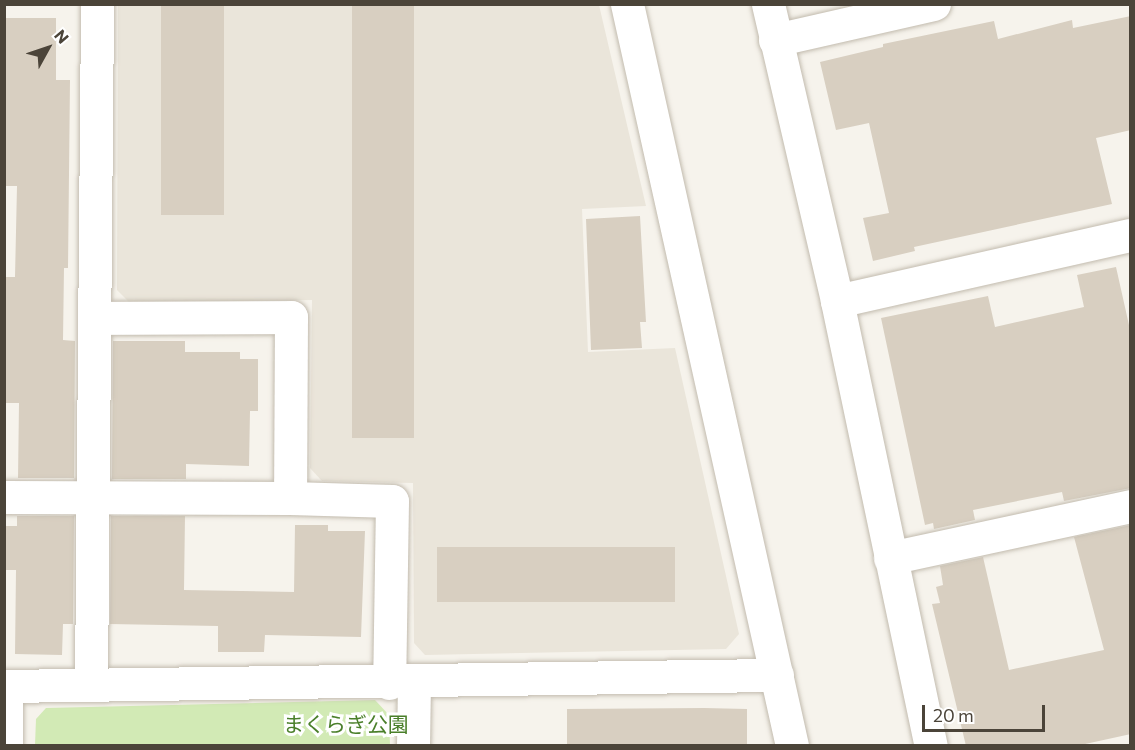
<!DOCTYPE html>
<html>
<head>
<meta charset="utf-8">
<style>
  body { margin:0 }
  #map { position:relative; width:1135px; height:750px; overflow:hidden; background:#f6f3ec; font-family:Commissioner,"Noto Sans JP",sans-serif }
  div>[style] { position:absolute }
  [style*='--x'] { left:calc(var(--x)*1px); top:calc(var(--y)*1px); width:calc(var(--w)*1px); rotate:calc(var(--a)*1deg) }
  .residential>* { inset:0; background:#eae5da }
  .green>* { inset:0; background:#d2eab5 }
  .building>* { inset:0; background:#d8cfc1; transform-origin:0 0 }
  .roads { filter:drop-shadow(0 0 2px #c2bbae) drop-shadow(0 0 2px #c2bbae) }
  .minor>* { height:33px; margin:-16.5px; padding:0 16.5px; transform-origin:16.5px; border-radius:16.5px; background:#fff }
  span { translate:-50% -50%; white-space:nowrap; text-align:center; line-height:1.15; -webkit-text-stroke:6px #fff; paint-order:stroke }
  .park-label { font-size:21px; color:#4a7f2a }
  .frame { position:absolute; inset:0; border:6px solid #4b4439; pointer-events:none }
  .north { position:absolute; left:18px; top:18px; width:60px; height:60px; -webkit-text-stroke:4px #fff; paint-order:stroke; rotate:50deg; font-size:16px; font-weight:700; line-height:24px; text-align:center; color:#4b4439 }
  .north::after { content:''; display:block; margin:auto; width:21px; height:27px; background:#4b4439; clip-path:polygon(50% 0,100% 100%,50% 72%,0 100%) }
  .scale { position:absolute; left:922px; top:705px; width:123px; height:27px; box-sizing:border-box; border:3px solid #4b4439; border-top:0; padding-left:8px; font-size:18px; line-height:21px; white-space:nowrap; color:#4b4439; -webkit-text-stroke:4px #fff; paint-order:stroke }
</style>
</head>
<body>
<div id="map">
  <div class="residential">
    <i style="clip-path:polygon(118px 5px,599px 5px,646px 206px,582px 209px,588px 352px,675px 348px,739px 634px,726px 649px,425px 655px,414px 643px,413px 483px,322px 481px,310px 468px,312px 300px,130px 303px,117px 290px)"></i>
  </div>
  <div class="green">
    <i style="clip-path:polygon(375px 700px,389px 715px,390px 745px,35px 745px,36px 719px,46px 708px)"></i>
  </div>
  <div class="building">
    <i style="left:161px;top:4px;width:63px;height:211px"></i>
    <i style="left:352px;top:4px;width:62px;height:434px"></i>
    <i style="clip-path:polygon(1131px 16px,1131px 130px,1096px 138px,1112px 204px,914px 247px,915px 251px,873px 261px,863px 218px,889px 213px,869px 123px,836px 130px,820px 62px,883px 47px,883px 44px,994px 21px,998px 39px,1072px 20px,1073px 28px)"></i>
    <i style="clip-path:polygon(4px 18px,56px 18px,56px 80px,70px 80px,68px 268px,64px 268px,63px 340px,75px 341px,74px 478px,18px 478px,19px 403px,4px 403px,4px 277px,15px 277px,17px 186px,4px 186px)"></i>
    <i style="clip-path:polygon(640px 216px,646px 322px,640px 322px,642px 348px,591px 350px,586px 219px)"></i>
    <i style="clip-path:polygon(1116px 267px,1131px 334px,1131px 488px,1064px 501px,1062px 492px,973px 510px,975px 520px,934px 529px,933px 523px,925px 525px,881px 318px,988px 296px,995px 327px,1084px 307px,1077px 275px)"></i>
    <i style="clip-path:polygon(113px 341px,185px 341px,185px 352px,240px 352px,240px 359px,258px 359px,258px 411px,250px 411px,249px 466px,186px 464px,186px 479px,112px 479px)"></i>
    <i style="clip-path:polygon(17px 516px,74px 516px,73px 624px,63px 624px,62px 655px,15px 654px,16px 570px,4px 570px,4px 526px,17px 526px)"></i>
    <i style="clip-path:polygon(111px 516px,185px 516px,184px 590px,294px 592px,295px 525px,328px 525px,328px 531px,365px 531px,361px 637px,265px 635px,264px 652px,218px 652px,218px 626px,110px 624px)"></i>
    <i style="clip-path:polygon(1131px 525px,1131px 734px,1076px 746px,966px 746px,932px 604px,940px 603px,936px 587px,943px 585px,940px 566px,983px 557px,1009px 670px,1104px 650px,1074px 537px)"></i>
    <i style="left:437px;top:547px;width:238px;height:55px"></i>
    <i style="clip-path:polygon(704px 708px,747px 709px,747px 746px,567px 746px,567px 709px)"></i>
  </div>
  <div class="roads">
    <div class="minor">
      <i style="--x:627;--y:4;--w:760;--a:77.46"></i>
      <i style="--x:768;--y:4;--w:305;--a:76.9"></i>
      <i style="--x:837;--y:301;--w:455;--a:78.1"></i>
      <i style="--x:775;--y:40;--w:163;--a:-12.8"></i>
      <i style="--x:837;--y:301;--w:300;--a:-12.7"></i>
      <i style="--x:96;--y:318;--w:195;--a:-0.3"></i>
      <i style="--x:291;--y:317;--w:181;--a:90.3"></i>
      <i style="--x:290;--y:498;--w:102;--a:1.7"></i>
      <i style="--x:392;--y:501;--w:182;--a:90.9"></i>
      <i style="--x:4;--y:497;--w:286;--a:0.2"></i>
      <i style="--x:890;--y:558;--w:246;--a:-12.2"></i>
      <i style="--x:91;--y:683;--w:679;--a:-89.49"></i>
      <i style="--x:4;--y:686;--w:773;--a:-0.82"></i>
      <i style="--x:6;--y:686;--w:60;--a:90"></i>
      <i style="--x:413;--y:746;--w:64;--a:-89.1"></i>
    </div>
  </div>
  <div class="park-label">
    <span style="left:346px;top:724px">まくらぎ公園</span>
  </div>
  <div class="frame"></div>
  <div class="north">N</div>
  <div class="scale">20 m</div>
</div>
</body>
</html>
